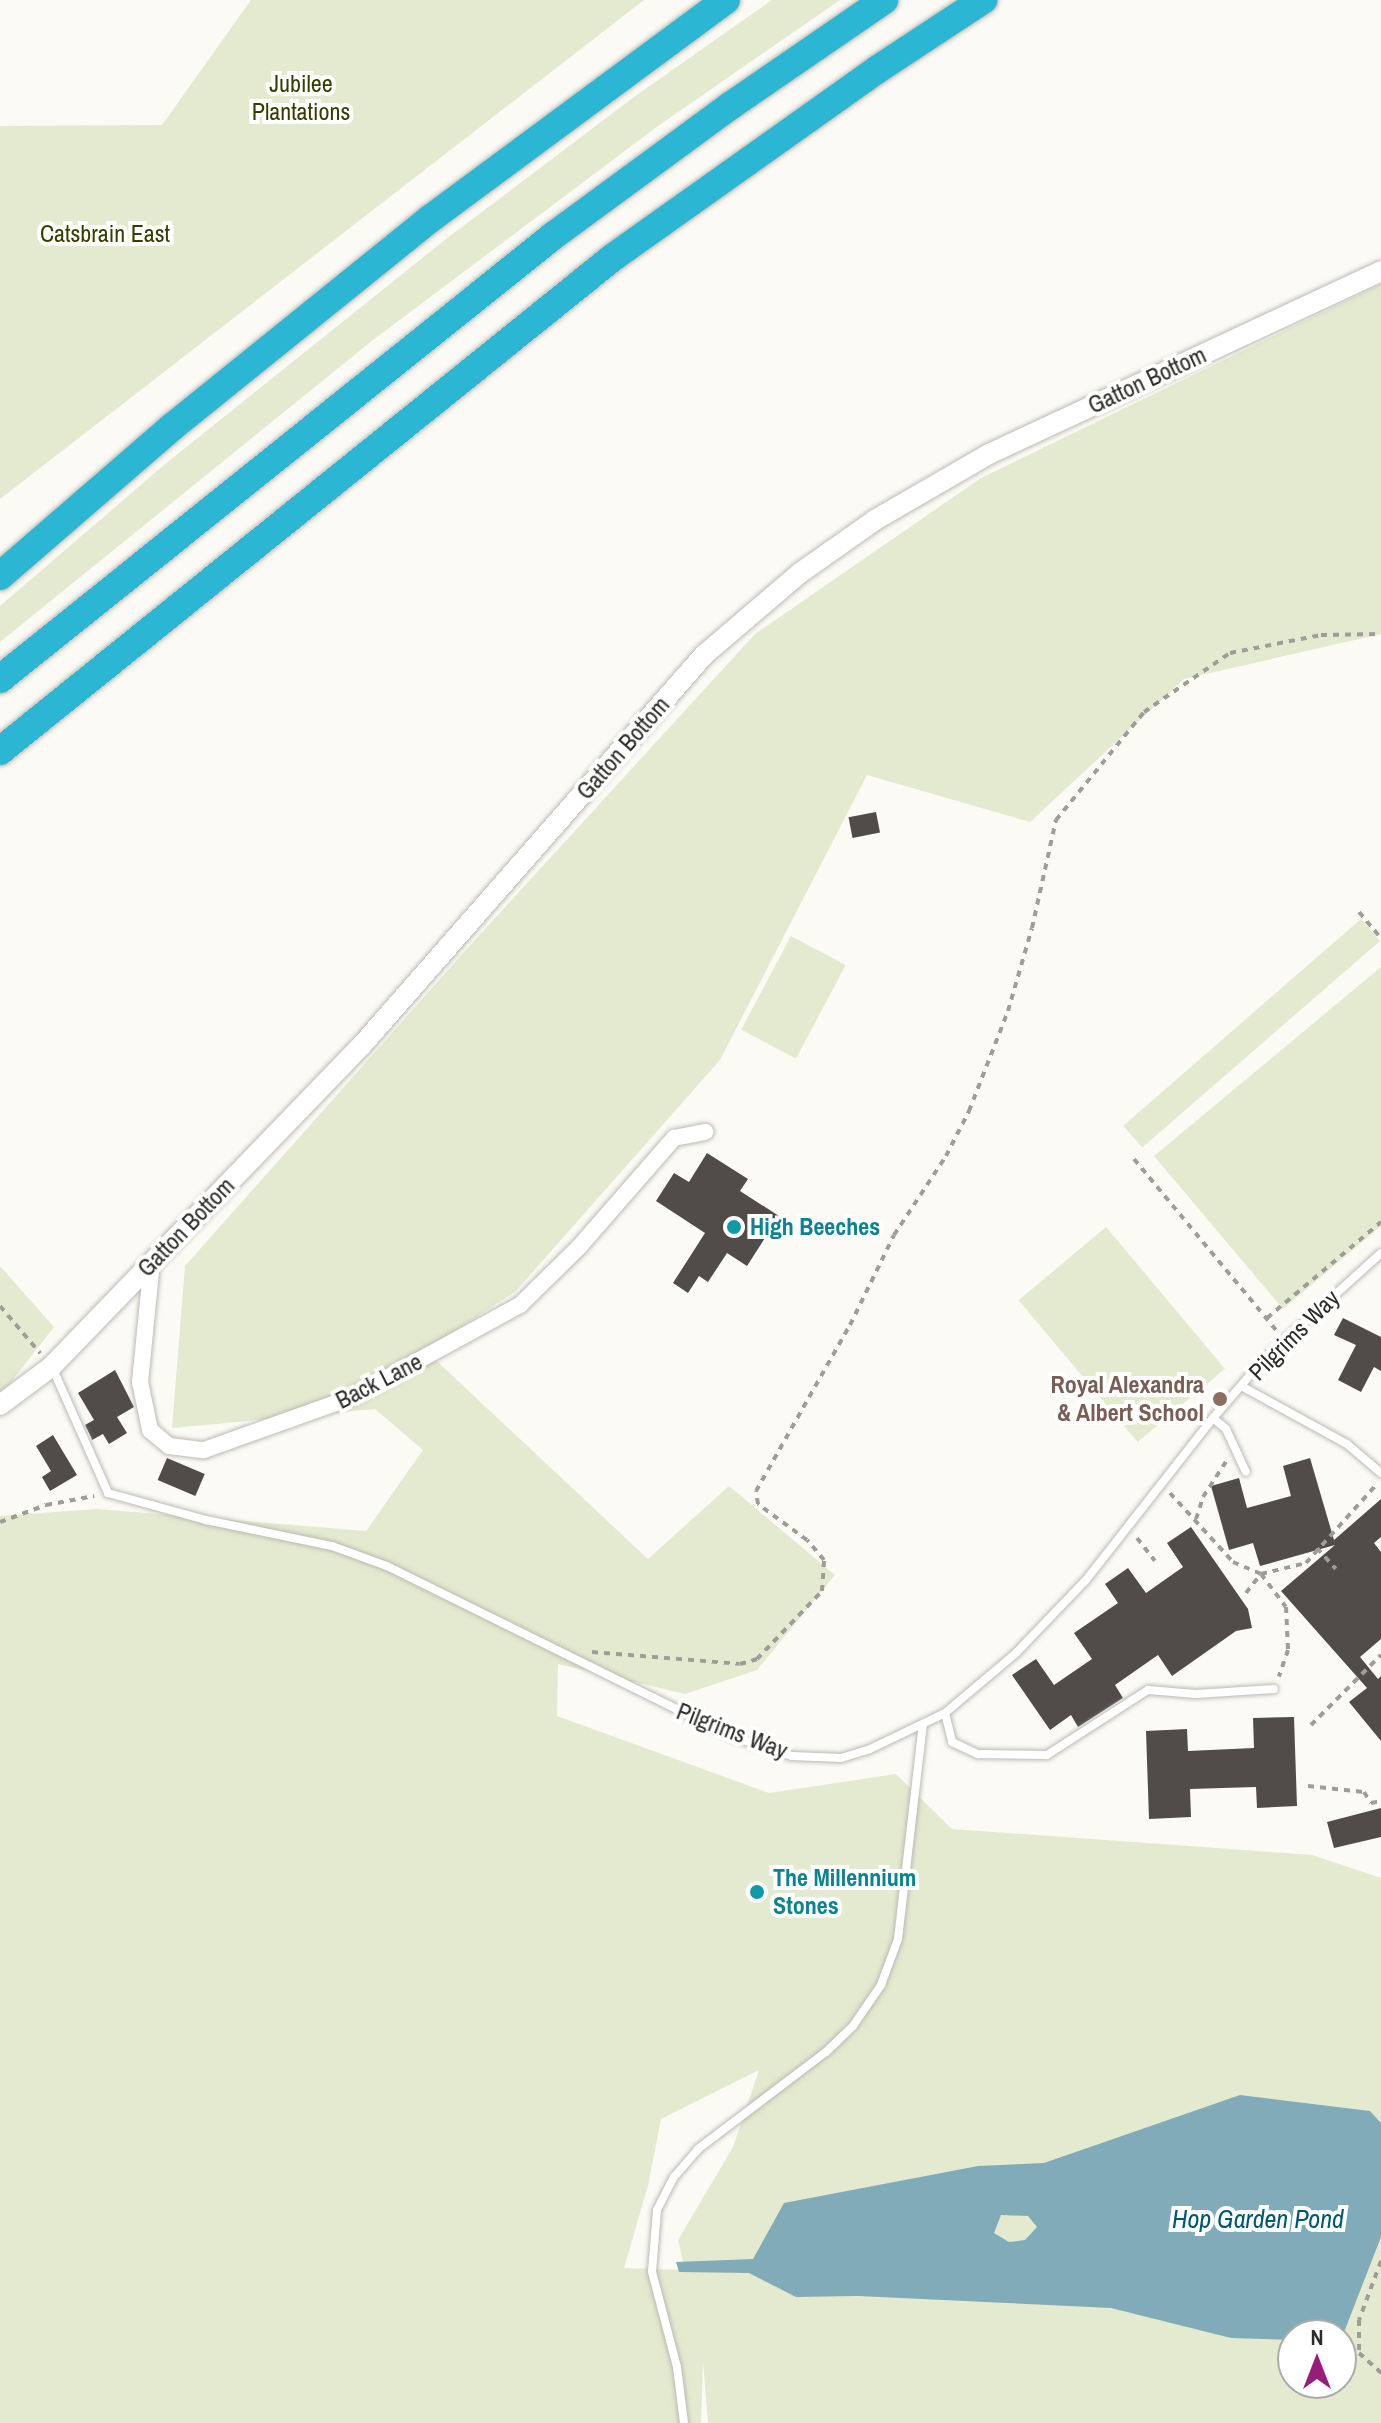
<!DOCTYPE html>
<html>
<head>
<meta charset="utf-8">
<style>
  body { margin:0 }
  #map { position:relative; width:1381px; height:2423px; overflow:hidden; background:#fcfaf4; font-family:"Archivo Narrow",sans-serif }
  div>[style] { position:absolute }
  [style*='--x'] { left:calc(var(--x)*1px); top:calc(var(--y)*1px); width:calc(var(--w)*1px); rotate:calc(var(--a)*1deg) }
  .green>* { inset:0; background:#e4eacf; transform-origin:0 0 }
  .water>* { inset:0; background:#82abba }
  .building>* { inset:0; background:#514b4a; transform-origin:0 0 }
  .path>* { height:4px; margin-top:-2px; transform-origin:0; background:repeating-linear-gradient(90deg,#9e9d99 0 6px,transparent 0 12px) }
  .roads { filter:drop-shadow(0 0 2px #bbbab4) drop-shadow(0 0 2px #bbbab4) }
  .service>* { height:8px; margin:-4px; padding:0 4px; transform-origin:4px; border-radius:4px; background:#fff }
  .minor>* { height:16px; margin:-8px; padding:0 8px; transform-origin:8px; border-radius:8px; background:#fff }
  .tertiary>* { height:20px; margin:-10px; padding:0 10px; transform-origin:10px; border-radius:10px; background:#fff }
  .motorway>* { height:28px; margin:-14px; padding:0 14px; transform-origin:14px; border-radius:14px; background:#2bb6d3 }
  .dots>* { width:22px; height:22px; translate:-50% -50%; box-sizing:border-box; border:4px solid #fff; border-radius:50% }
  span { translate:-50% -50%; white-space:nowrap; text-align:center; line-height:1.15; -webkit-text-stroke:8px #fff; paint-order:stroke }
  .park-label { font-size:24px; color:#353d00 }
  .street-label { font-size:24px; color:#2c2c29 }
  .culture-label { font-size:24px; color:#0d838f; font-weight:700 }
  .left { translate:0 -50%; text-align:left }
  .education-label { font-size:24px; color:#785e54; font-weight:700 }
  .right { translate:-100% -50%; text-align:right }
  .water-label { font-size:26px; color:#01586e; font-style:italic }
  .north { position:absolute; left:1277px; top:2319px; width:80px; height:80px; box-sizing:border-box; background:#fff; border:2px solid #ababa9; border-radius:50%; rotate:0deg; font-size:22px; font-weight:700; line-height:32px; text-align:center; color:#2c2c29 }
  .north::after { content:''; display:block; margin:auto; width:28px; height:36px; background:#961e79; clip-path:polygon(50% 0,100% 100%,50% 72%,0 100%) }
</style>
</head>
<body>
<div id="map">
  <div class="green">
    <i style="clip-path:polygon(251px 0,644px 0,0 499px,0 126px,162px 125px)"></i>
    <i style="clip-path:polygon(772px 0,840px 0,658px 126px,373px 340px,0 642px,0 606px,164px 465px,446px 239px,634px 97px)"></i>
    <i style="clip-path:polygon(evenodd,1381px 284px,1381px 634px,1184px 679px,1030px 822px,867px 775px,720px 1060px,515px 1292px,425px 1350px,648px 1559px,729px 1486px,835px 1575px,757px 1670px,685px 1694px,558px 1664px,557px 1716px,769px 1793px,896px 1774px,952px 1829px,1312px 1855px,1381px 1878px,1381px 2423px,708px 2423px,703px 2361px,701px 2423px,0 2423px,0 1516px,97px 1509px,366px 1531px,423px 1450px,375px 1409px,172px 1428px,185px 1266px,464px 952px,755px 634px,981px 478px,1381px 284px,759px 2070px,733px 2147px,678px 2240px,685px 2270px,624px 2268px,648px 2186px,661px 2119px,759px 2070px,1381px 284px,1293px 2335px,1341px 2335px,1341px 2383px,1293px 2383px,1293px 2335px)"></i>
    <i style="left:1361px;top:919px;width:29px;height:315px;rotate:49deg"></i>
    <i style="left:791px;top:936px;width:62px;height:106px;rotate:28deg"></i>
    <i style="clip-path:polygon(1381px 967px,1381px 1226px,1283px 1309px,1154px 1156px)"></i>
    <i style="left:1106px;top:1227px;width:185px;height:114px;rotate:50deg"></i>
    <i style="clip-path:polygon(0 1266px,54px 1327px,0 1396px)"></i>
  </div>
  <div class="water">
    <i style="clip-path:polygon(evenodd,1240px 2095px,1370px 2111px,1381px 2123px,1381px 2237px,1341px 2340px,1341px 2335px,1293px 2335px,1293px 2340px,1231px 2338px,1111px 2308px,858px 2296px,796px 2297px,749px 2273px,679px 2272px,676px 2262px,753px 2259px,784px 2203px,978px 2166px,1044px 2163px,1240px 2095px,1001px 2215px,1028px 2216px,1037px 2227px,1025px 2240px,1009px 2242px,994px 2233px,1001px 2215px)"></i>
  </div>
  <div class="building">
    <i style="left:876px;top:812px;width:21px;height:28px;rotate:79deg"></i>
    <i style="clip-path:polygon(707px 1153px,748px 1179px,740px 1191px,779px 1216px,747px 1266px,727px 1253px,708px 1282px,699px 1276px,688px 1293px,673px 1283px,705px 1233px,656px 1201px,674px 1173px,689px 1182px)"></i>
    <i style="clip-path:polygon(1343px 1318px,1381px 1337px,1381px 1371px,1374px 1367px,1361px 1392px,1338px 1380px,1356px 1345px,1334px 1335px)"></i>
    <i style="clip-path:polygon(115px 1370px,134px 1407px,117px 1417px,127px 1433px,109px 1444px,103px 1434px,92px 1440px,91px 1437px,85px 1425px,94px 1420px,78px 1393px)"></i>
    <i style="clip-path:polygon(53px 1435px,77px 1475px,50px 1491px,42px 1477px,51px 1471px,36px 1446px)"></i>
    <i style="left:167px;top:1458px;width:41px;height:24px;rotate:23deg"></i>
    <i style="clip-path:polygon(1310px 1458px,1334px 1540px,1381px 1499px,1381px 1537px,1374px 1543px,1381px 1552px,1381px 1639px,1360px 1657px,1378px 1679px,1381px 1676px,1381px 1741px,1349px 1702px,1367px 1688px,1281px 1591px,1335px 1545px,1260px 1566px,1253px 1543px,1229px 1550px,1211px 1486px,1239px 1478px,1247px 1508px,1291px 1496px,1283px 1466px)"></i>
    <i style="clip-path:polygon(1191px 1527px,1248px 1609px,1252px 1628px,1236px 1631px,1172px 1676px,1158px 1655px,1115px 1685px,1123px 1698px,1078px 1727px,1071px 1715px,1050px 1730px,1012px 1675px,1036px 1659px,1054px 1685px,1092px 1659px,1074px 1633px,1118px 1603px,1105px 1584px,1128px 1568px,1146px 1593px,1183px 1567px,1167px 1543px)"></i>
    <i style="clip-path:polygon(1294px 1717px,1297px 1806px,1257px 1808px,1256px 1787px,1190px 1789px,1191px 1817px,1149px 1819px,1146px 1731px,1187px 1729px,1188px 1751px,1254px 1748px,1253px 1718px)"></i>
    <i style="clip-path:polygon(1381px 1808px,1381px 1837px,1334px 1848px,1327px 1822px)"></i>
  </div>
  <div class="path">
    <i style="--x:1359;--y:912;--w:34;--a:50"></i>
    <i style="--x:1134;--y:1159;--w:224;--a:50.3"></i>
    <i style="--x:0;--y:1306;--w:62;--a:49.6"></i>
    <i style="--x:1267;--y:1318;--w:149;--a:-40.1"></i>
    <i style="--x:1170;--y:1493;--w:93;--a:47.6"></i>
    <i style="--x:1233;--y:1562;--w:30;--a:23"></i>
    <i style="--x:1261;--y:1574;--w:41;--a:52.9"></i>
    <i style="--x:1286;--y:1607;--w:43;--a:87.3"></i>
    <i style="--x:1288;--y:1650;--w:28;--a:109"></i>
    <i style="--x:1196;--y:1519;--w:23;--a:-72"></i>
    <i style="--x:1203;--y:1497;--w:44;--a:-57"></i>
    <i style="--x:0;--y:1522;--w:49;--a:-20.3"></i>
    <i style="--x:46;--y:1505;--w:49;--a:-10.6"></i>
    <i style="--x:1137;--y:1538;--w:29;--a:52"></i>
    <i style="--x:1317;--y:1548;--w:28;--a:48"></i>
    <i style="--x:1246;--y:1593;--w:24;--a:-52"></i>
    <i style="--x:1261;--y:1574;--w:46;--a:-13.7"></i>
    <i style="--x:1306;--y:1563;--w:106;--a:-48.1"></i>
    <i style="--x:592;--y:1652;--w:148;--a:4.6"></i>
    <i style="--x:740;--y:1664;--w:18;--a:-16"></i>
    <i style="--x:757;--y:1659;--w:94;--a:-46.3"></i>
    <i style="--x:822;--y:1591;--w:31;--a:-86"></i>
    <i style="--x:824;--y:1560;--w:26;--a:-130"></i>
    <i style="--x:807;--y:1540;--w:61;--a:-143.7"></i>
    <i style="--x:758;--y:1504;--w:13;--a:-99"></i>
    <i style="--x:756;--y:1491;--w:191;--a:-60.5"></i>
    <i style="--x:850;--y:1325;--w:100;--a:-63.9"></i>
    <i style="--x:894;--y:1235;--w:95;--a:-56.6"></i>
    <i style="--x:946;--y:1156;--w:51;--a:-62.9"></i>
    <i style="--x:969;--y:1111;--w:107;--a:-68.7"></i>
    <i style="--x:1008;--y:1011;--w:86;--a:-73.9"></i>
    <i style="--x:1032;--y:928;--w:111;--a:-77.5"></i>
    <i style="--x:1056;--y:820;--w:139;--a:-50.8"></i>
    <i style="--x:1144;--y:712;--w:104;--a:-34.5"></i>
    <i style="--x:1230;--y:653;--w:93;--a:-11.2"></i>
    <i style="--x:1321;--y:635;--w:60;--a:-1"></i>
    <i style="--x:1311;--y:1725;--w:99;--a:-45"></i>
    <i style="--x:1308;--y:1786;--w:56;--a:6.1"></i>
    <i style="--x:1364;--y:1792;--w:13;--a:58"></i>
    <i style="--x:1371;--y:1803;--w:10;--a:-11"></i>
    <i style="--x:1381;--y:2261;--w:63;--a:110.4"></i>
    <i style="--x:1359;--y:2320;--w:33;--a:90"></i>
    <i style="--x:1359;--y:2353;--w:30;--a:42"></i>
  </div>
  <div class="roads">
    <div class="service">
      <i style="--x:52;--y:1367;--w:138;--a:66"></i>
      <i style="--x:108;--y:1493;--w:102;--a:15.4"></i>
      <i style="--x:206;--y:1520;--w:129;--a:11.7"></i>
      <i style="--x:332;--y:1546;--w:59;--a:20"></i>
      <i style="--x:387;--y:1566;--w:384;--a:26.3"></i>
      <i style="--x:731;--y:1736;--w:64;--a:18.2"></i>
      <i style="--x:792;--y:1756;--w:49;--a:2.3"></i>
      <i style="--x:841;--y:1758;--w:30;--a:-17"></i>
      <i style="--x:870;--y:1749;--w:83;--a:-25.6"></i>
      <i style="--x:945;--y:1713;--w:93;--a:-40.2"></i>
      <i style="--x:1016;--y:1653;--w:101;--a:-46.2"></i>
      <i style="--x:1086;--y:1580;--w:206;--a:-51.9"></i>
      <i style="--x:1213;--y:1418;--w:77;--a:-49.2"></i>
      <i style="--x:1263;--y:1360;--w:159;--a:-42.2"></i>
      <i style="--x:1243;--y:1387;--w:119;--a:28.7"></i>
      <i style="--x:1347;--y:1444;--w:45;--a:40.5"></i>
      <i style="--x:1213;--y:1418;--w:17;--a:40"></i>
      <i style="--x:1226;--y:1429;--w:47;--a:65.1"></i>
      <i style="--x:945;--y:1713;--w:30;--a:76"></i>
      <i style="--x:952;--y:1742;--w:29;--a:25"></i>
      <i style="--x:978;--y:1754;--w:69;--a:0.8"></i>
      <i style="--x:1047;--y:1755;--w:120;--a:-32.8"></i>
      <i style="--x:1148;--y:1690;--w:48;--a:4.8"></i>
      <i style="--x:1196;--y:1694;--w:78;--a:-3.7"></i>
      <i style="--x:684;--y:2423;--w:56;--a:-97.1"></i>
      <i style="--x:677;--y:2367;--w:98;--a:-104.7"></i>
      <i style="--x:652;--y:2272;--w:62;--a:-85.4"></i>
      <i style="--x:657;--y:2210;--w:37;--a:-63"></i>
      <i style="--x:674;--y:2177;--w:37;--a:-49"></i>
      <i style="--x:698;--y:2149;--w:161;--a:-37.2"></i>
      <i style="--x:826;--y:2052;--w:37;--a:-44"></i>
      <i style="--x:853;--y:2026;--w:50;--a:-55.7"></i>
      <i style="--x:881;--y:1985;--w:49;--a:-69.7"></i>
      <i style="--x:898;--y:1939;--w:216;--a:-83.4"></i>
    </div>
    <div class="minor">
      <i style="--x:152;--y:1262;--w:121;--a:95.7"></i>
      <i style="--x:140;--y:1382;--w:49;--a:78.2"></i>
      <i style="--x:150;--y:1430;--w:25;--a:40"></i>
      <i style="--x:169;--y:1446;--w:35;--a:7"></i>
      <i style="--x:204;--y:1450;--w:155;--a:-19.6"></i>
      <i style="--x:350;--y:1398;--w:194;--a:-28.7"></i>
      <i style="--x:520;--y:1305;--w:83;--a:-44.5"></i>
      <i style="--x:579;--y:1247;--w:145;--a:-48.9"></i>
      <i style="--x:674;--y:1138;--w:32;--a:-11"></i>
    </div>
    <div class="tertiary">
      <i style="--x:0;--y:1405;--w:64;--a:-36.7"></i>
      <i style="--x:51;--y:1367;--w:448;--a:-46"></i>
      <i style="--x:362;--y:1045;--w:519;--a:-48.75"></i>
      <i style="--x:704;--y:655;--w:126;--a:-40.5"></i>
      <i style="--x:800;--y:573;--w:92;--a:-35.2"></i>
      <i style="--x:875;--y:520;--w:132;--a:-30.1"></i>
      <i style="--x:989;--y:454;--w:433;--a:-25"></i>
    </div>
    <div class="motorway">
      <i style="--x:0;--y:576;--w:228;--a:-40.9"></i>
      <i style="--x:172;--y:427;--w:331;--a:-38.9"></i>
      <i style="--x:430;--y:219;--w:368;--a:-36.5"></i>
      <i style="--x:0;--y:679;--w:709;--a:-38.7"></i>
      <i style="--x:553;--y:236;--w:220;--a:-36.3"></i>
      <i style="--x:730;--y:106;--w:187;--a:-34.5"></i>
      <i style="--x:0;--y:751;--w:786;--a:-38.85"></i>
      <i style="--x:612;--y:258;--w:326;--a:-35.4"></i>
      <i style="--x:878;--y:69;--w:126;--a:-33.3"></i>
    </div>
  </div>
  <div class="dots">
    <i style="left:734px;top:1227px;background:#0f9aa8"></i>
    <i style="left:1220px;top:1399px;background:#8d6e63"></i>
    <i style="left:757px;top:1892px;background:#0f9aa8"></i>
  </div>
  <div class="park-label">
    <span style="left:301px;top:98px">Jubilee<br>Plantations</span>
    <span style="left:105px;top:234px">Catsbrain East</span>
  </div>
  <div class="street-label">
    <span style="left:1147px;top:380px;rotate:-25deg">Gatton Bottom</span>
    <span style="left:623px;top:748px;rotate:-49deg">Gatton Bottom</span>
    <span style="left:186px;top:1227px;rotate:-46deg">Gatton Bottom</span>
    <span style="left:1294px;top:1335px;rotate:-45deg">Pilgrims Way</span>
    <span style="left:379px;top:1381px;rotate:-27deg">Back Lane</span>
    <span style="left:732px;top:1731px;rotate:21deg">Pilgrims Way</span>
  </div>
  <div class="culture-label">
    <span class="left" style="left:750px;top:1227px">High Beeches</span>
    <span class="left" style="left:773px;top:1892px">The Millennium<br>Stones</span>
  </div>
  <div class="education-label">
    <span class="right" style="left:1204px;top:1399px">Royal Alexandra<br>&amp; Albert School</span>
  </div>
  <div class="water-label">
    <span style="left:1258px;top:2219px">Hop Garden Pond</span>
  </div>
  <div class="north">N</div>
</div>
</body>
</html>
